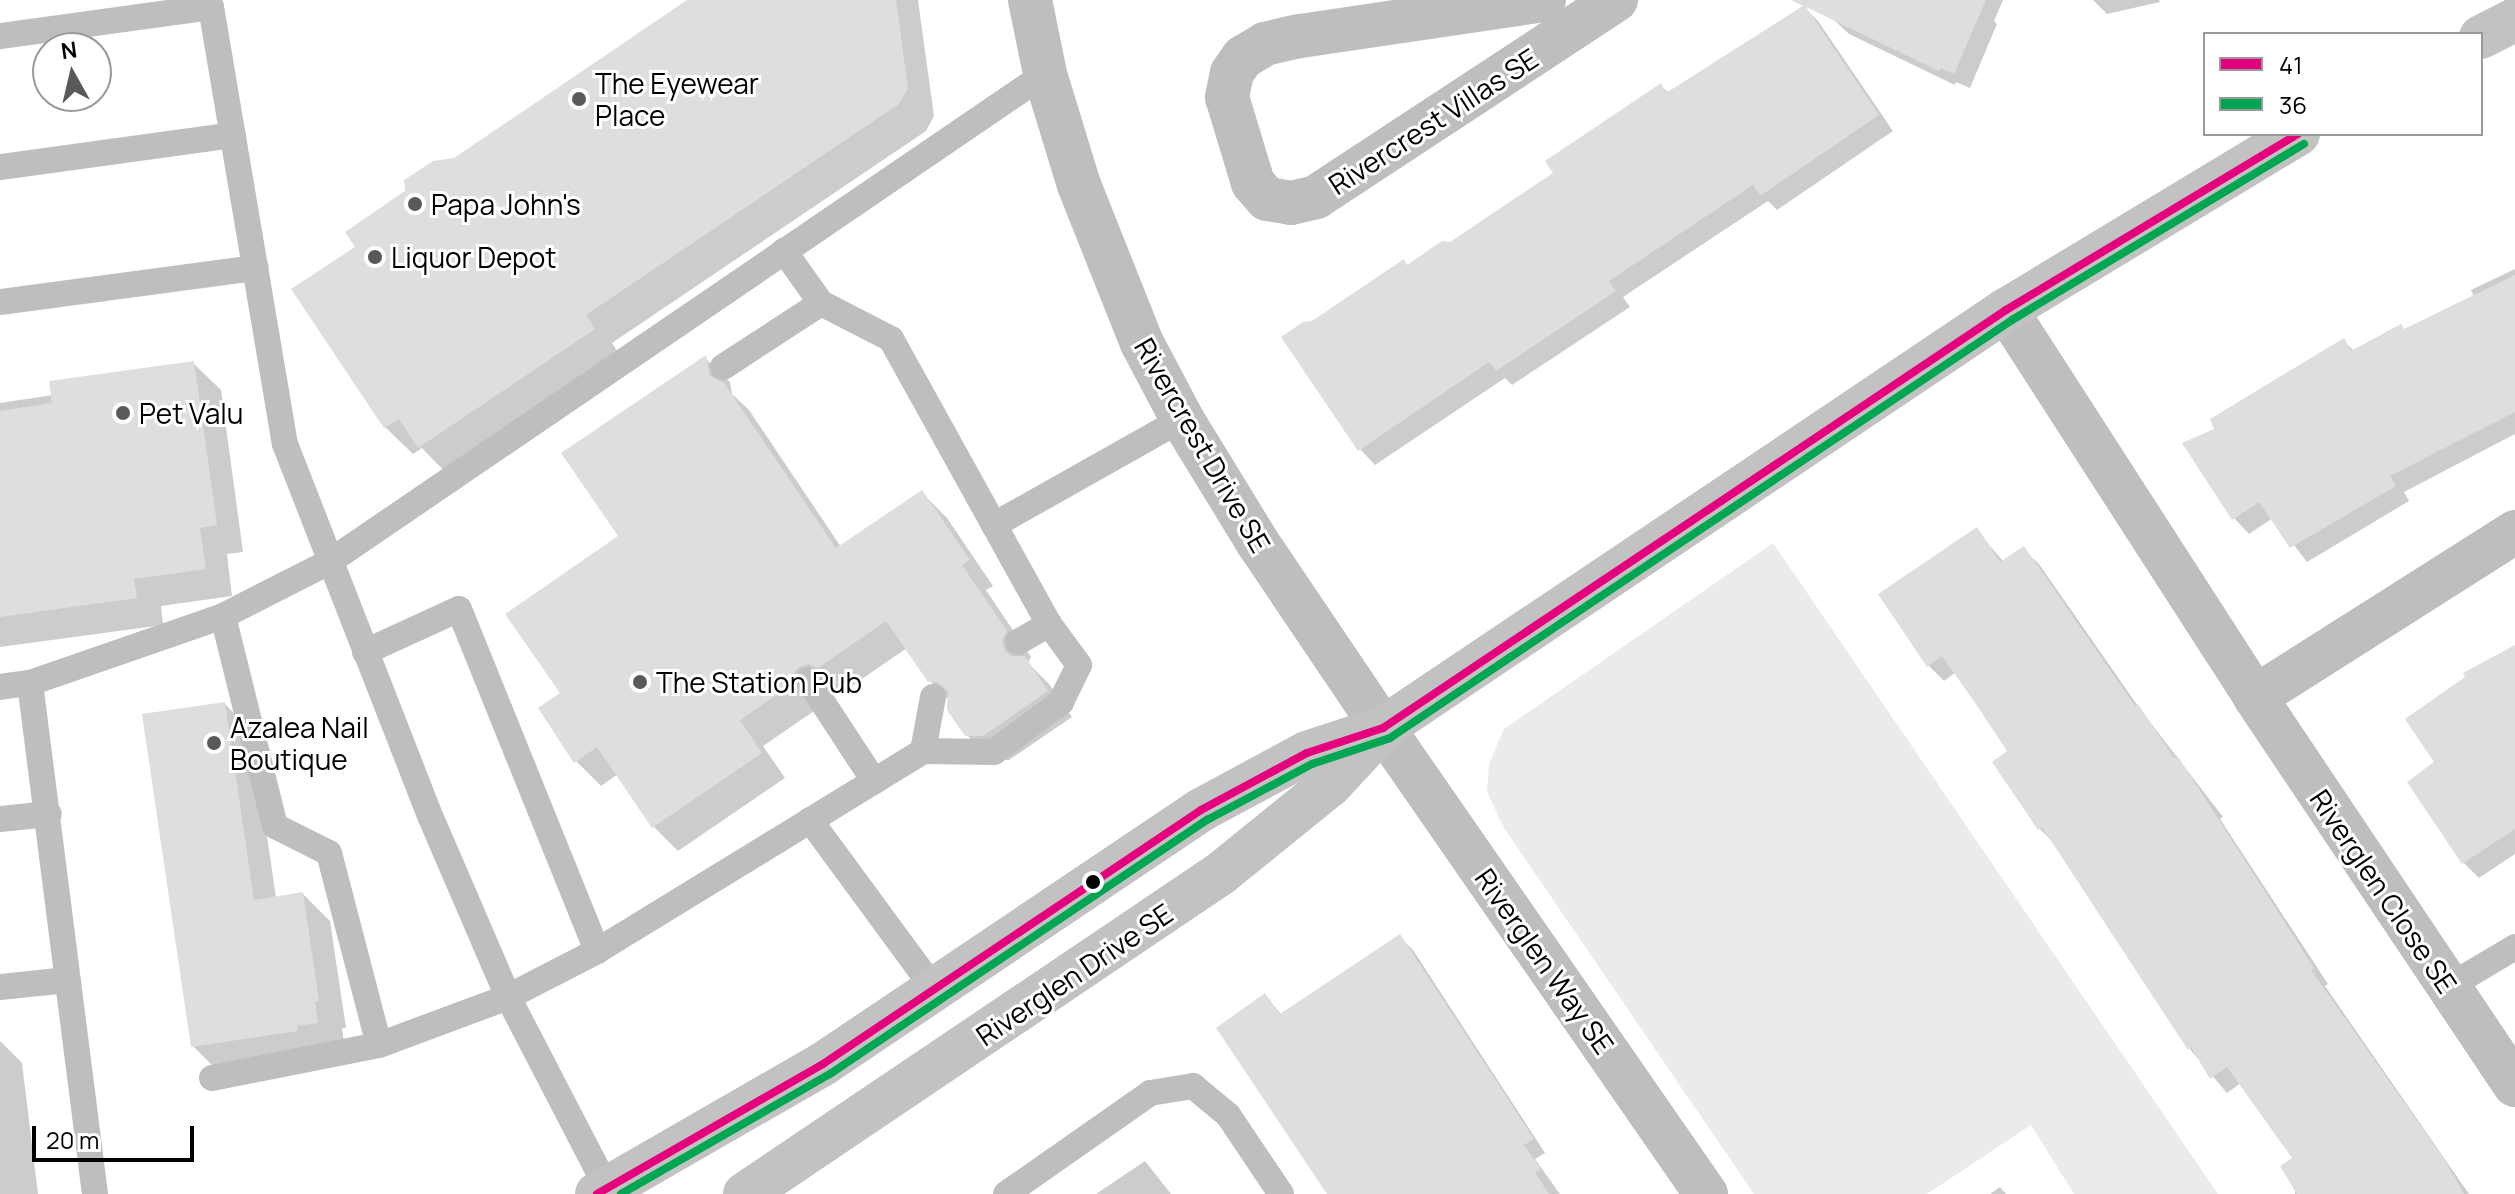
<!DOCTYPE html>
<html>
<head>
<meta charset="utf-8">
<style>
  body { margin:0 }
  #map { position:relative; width:2515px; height:1194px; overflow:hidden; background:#fff; font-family:Manrope,sans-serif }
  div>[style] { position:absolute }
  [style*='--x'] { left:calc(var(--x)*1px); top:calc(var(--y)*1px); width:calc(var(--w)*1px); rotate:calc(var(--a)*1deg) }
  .green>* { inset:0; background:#ebebeb }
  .shadow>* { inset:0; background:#0003 }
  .building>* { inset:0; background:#dedede }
  .lane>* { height:26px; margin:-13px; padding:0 13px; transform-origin:13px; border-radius:13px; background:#bebebe }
  .street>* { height:44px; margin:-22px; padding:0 22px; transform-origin:22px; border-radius:22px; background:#bebebe }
  .secondary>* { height:44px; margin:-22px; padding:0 22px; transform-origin:22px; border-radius:22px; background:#c2c2c2 }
  .bus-1>* { height:8px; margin:-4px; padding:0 4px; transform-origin:4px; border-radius:4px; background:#e5007d }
  .bus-2>* { height:8px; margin:-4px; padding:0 4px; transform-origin:4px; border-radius:4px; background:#00a651 }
  .dots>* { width:22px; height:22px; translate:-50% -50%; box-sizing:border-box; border:4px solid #fff; border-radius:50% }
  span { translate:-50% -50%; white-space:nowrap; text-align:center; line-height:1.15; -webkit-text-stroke:6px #fff; paint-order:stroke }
  .poi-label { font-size:28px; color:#000 }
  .left { translate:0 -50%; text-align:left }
  .street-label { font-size:28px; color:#000 }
  .legend { position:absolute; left:2203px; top:32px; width:280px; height:104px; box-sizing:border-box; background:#fff; border:2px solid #999; margin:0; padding:10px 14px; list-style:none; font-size:24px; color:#000 }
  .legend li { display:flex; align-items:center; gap:16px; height:40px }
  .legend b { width:40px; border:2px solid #999 }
  .north { position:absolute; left:32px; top:32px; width:80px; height:80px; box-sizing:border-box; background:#fff; border:2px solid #999; border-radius:50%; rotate:352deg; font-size:22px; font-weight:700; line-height:32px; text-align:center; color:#000 }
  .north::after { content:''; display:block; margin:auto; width:28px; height:36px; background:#595959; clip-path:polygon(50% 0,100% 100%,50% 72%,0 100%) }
  .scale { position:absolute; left:32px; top:1126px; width:162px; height:36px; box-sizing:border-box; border:4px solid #000; border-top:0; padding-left:10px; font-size:24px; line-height:28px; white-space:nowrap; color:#000; -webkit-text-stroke:6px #fff; paint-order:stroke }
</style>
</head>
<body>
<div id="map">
  <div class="green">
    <i style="clip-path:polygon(1773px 543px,2218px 1194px,2074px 1194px,2031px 1125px,1927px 1194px,1754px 1194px,1504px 828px,1487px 792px,1489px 764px,1504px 729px)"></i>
  </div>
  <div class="shadow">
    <i style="clip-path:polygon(691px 0,918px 0,934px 116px,926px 131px,612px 343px,621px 357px,447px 474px,422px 448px,413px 454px,385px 427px,358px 247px,455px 160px)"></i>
    <i style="clip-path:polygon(1842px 0,2003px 0,1994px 21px,1997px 24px,1970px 88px,1956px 82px,1955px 85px,1849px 34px,1833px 19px)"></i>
    <i style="clip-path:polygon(2093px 0,2159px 0,2160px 2px,2107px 14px)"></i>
    <i style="clip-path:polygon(1803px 6px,1818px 21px,1893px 131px,1777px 210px,1768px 201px,1623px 297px,1630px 307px,1512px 385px,1505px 378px,1375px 465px,1360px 449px,1313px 323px,1451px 244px,1555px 173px,1661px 86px,1669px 93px)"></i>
    <i style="clip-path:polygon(2515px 269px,2515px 434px,2404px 492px,2409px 501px,2307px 562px,2273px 518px,2249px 534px,2234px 518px,2217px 430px,2344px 341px,2354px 351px,2404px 331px,2474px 297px,2471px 290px)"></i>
    <i style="clip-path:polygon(705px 358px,730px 382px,732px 394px,749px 410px,841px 547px,922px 493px,947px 518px,993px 586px,986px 590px,1031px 657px,1028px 663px,1049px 684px,1072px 717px,1009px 760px,992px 760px,966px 734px,949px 700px,930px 681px,907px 648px,843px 692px,834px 688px,824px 692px,817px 709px,763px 746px,785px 778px,678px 851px,653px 826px,618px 774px,601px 786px,576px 761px,563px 694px,620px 537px)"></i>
    <i style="clip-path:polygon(193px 363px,221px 390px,243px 552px,227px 554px,232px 596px,161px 606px,163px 625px,0 647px,0 403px,53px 395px)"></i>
    <i style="clip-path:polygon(1976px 530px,2004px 562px,2023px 549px,2039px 564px,2140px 709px,2223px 817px,2220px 819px,2328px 984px,2325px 986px,2469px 1194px,2295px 1194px,2295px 1158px,2241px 1083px,2227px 1093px,2189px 1048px,2055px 844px,2040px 829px,2010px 752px,1956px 672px,1944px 681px,1928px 665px)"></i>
    <i style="clip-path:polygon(2515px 652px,2515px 854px,2479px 878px,2464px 863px,2437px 763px)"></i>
    <i style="clip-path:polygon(225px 704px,252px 732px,276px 898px,303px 894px,330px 921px,346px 1028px,342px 1028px,345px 1050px,220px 1073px,193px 1046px)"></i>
    <i style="clip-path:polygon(1400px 937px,1413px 950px,1545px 1153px,1535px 1159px,1560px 1194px,1335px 1194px,1265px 996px,1282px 1015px)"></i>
    <i style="clip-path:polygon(0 1041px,22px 1063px,38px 1194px,0 1194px)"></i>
    <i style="clip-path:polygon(1145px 1161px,1171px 1194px,1096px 1194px)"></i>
    <i style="clip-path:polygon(2000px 1187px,2006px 1194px,1990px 1194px)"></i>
  </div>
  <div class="building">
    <i style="clip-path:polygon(687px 0,896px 0,908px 88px,899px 104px,586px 315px,595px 329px,418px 448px,399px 419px,384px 428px,291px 289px,355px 247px,345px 232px,405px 191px,404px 180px,433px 161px,454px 158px)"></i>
    <i style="clip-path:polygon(1791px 0,1986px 0,1954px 74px,1940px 68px,1939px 71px,1806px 7px,1879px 115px,1760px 196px,1753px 185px,1609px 281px,1616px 291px,1496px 371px,1489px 362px,1358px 451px,1281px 337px,1303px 322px,1312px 321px,1404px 259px,1407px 265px,1442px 241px,1450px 242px,1553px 173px,1545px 161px,1621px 110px,1661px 83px,1666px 93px,1803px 6px)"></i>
    <i style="clip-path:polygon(2515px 275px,2515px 412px,2390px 476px,2396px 486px,2290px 548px,2259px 502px,2232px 520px,2182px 443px,2214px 429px,2210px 419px,2344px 338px,2351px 351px,2401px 324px,2404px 329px)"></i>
    <i style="clip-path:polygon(706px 355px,710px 376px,724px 383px,836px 548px,922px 490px,970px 560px,962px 565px,1007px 631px,1002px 641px,1005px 651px,1011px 656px,1025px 656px,1048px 691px,983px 736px,965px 736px,947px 710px,948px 691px,937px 682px,928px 682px,886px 621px,818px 668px,808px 664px,799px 667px,793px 674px,793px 684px,740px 720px,762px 753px,652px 828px,597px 747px,574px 763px,538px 708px,560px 693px,505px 614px,618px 536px,561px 453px)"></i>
    <i style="clip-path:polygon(194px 361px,217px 525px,200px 528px,206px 569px,134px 579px,137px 598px,0 617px,0 411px,52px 403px,49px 381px)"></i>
    <i style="clip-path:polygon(1977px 527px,2000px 562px,2024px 546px,2135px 706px,2138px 704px,2174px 758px,2177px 755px,2314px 968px,2311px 970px,2446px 1162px,2464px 1194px,2297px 1194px,2280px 1166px,2292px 1158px,2227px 1067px,2210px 1079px,2191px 1047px,2188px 1050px,2042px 827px,2038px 830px,1992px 762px,2007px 751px,1980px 710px,1942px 656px,1927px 667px,1878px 594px)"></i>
    <i style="clip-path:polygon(2515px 645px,2515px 829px,2462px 864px,2407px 782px,2434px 762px,2405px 719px,2465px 677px,2463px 673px)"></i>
    <i style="clip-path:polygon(225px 702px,254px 900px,303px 892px,319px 1001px,315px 1002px,318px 1023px,297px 1026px,298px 1031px,191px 1047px,142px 714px)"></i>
    <i style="clip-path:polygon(1400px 934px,1534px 1139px,1524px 1145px,1541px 1169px,1535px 1173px,1549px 1194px,1327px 1194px,1216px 1028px,1265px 993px,1280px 1014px)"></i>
  </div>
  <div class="lane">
    <i style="--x:0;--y:36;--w:213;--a:-7.8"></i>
    <i style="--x:211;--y:7;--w:443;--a:80.4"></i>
    <i style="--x:285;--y:444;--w:401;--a:68.7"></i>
    <i style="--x:431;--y:818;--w:195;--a:66.7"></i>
    <i style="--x:508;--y:997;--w:222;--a:62.6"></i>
    <i style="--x:0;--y:167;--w:235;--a:-7.8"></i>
    <i style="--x:0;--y:302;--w:258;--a:-7.6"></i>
    <i style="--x:723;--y:367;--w:117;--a:-33.1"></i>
    <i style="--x:994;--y:525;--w:216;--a:-29.4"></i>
    <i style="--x:223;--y:616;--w:216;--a:76.1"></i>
    <i style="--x:275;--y:826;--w:60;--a:26.6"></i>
    <i style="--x:329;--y:853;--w:198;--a:75.4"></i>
    <i style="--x:379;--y:1045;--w:138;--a:-20.4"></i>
    <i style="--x:508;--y:997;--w:100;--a:-27.3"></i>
    <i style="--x:597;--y:951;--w:382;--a:-31.5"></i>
    <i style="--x:923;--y:751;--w:71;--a:0.8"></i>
    <i style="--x:994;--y:752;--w:84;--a:-36.7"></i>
    <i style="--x:1061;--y:702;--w:41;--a:-64.1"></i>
    <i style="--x:1079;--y:665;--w:51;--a:-126.2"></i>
    <i style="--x:1049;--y:624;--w:326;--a:-119"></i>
    <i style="--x:891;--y:339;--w:79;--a:-152.8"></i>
    <i style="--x:821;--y:303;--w:64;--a:-125.4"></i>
    <i style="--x:1018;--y:642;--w:36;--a:-30"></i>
    <i style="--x:365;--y:652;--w:103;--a:-24.6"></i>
    <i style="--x:459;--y:609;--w:369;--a:68"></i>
    <i style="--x:808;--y:680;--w:121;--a:56.8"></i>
    <i style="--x:0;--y:687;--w:30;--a:-8"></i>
    <i style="--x:923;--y:751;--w:55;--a:-79.5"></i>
    <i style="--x:0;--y:819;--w:49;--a:-5.8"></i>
    <i style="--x:810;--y:820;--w:210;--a:53.7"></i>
    <i style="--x:0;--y:987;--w:68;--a:-5.9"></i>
    <i style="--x:2448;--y:987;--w:78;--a:-30.8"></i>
    <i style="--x:212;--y:1078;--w:170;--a:-11.2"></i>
    <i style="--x:95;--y:1194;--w:515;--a:-97.25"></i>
    <i style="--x:30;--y:683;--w:204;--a:-19.1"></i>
    <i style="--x:223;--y:616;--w:119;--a:-27"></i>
    <i style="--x:329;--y:562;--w:866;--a:-34.28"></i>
    <i style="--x:1006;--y:1194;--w:176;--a:-35"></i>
    <i style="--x:1150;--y:1093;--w:44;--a:-9.2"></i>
    <i style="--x:1193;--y:1086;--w:45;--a:39.6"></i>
    <i style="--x:1228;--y:1115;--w:95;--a:56.1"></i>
  </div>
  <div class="street">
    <i style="--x:1030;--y:0;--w:76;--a:78.5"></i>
    <i style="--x:1045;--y:74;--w:116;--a:73"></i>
    <i style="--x:1079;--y:185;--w:170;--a:68.3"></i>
    <i style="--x:1142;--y:343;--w:86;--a:62.2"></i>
    <i style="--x:1182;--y:419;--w:145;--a:58.5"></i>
    <i style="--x:1258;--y:543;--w:223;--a:56"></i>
    <i style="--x:1383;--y:728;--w:567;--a:55.27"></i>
    <i style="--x:1544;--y:0;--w:248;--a:171.6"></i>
    <i style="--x:1299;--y:36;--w:35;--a:167"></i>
    <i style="--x:1265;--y:44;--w:26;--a:149"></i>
    <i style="--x:1243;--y:57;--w:19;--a:125"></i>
    <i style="--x:1232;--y:73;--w:25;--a:102"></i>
    <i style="--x:1227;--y:97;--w:90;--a:73.2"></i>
    <i style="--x:1253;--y:183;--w:21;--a:49"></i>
    <i style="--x:1267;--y:199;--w:24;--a:9"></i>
    <i style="--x:1291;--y:203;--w:26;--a:-13"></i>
    <i style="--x:1316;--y:197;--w:359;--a:-33.3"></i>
    <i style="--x:2006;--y:310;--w:460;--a:57.2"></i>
    <i style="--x:2255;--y:697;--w:467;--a:56.2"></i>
    <i style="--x:2255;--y:697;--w:308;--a:-32.4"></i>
  </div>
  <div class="secondary">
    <i style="--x:2481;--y:37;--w:38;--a:-27"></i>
    <i style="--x:597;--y:1194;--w:261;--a:-29.9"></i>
    <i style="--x:823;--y:1064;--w:455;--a:-33.9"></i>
    <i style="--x:1201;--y:810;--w:120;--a:-28.3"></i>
    <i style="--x:1307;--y:753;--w:77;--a:-18.2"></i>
    <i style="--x:745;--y:1194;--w:573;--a:-33.97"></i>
    <i style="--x:1220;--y:874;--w:141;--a:-39"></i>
    <i style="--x:1330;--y:785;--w:78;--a:-47.1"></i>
    <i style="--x:1383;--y:728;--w:750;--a:-33.86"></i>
    <i style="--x:2006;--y:310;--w:341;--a:-31.1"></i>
  </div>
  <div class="bus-1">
    <i style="--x:597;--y:1194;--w:261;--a:-29.9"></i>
    <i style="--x:823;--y:1064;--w:455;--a:-33.9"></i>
    <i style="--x:1201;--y:810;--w:120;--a:-28.3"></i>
    <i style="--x:1307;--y:753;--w:80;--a:-18.2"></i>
    <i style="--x:1383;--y:728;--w:750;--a:-33.86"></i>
    <i style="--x:2006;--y:310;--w:341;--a:-31.1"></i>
  </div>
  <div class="bus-2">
    <i style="--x:621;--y:1194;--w:241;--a:-29.9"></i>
    <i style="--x:830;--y:1074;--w:455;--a:-34"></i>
    <i style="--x:1207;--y:820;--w:119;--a:-28.1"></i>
    <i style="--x:1312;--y:764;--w:82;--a:-18.4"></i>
    <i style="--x:1390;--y:738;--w:749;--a:-33.9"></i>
    <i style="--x:2012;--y:320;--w:341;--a:-31.1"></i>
  </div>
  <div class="dots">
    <i style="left:579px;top:99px;background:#595959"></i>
    <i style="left:415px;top:204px;background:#595959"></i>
    <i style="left:375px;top:257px;background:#595959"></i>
    <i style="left:123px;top:413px;background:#595959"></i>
    <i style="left:640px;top:682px;background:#595959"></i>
    <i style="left:214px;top:743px;background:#595959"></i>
    <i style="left:1093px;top:882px;background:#000"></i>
  </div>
  <div class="poi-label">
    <span class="left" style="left:595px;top:99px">The Eyewear<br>Place</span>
    <span class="left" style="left:431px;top:204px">Papa John's</span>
    <span class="left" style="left:391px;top:257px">Liquor Depot</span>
    <span class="left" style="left:139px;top:413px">Pet Valu</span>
    <span class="left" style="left:656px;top:682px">The Station Pub</span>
    <span class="left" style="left:230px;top:743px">Azalea Nail<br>Boutique</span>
  </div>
  <div class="street-label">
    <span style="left:1433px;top:121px;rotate:-33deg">Rivercrest Villas SE</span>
    <span style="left:1203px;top:445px;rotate:60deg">Rivercrest Drive SE</span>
    <span style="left:2384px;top:891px;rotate:56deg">Riverglen Close SE</span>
    <span style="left:1545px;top:961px;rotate:55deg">Riverglen Way SE</span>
    <span style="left:1074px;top:974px;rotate:-34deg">Riverglen Drive SE</span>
  </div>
  <ul class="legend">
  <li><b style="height:10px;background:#e5007d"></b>41</li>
  <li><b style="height:10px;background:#00a651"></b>36</li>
  </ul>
  <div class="north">N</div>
  <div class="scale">20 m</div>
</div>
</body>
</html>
